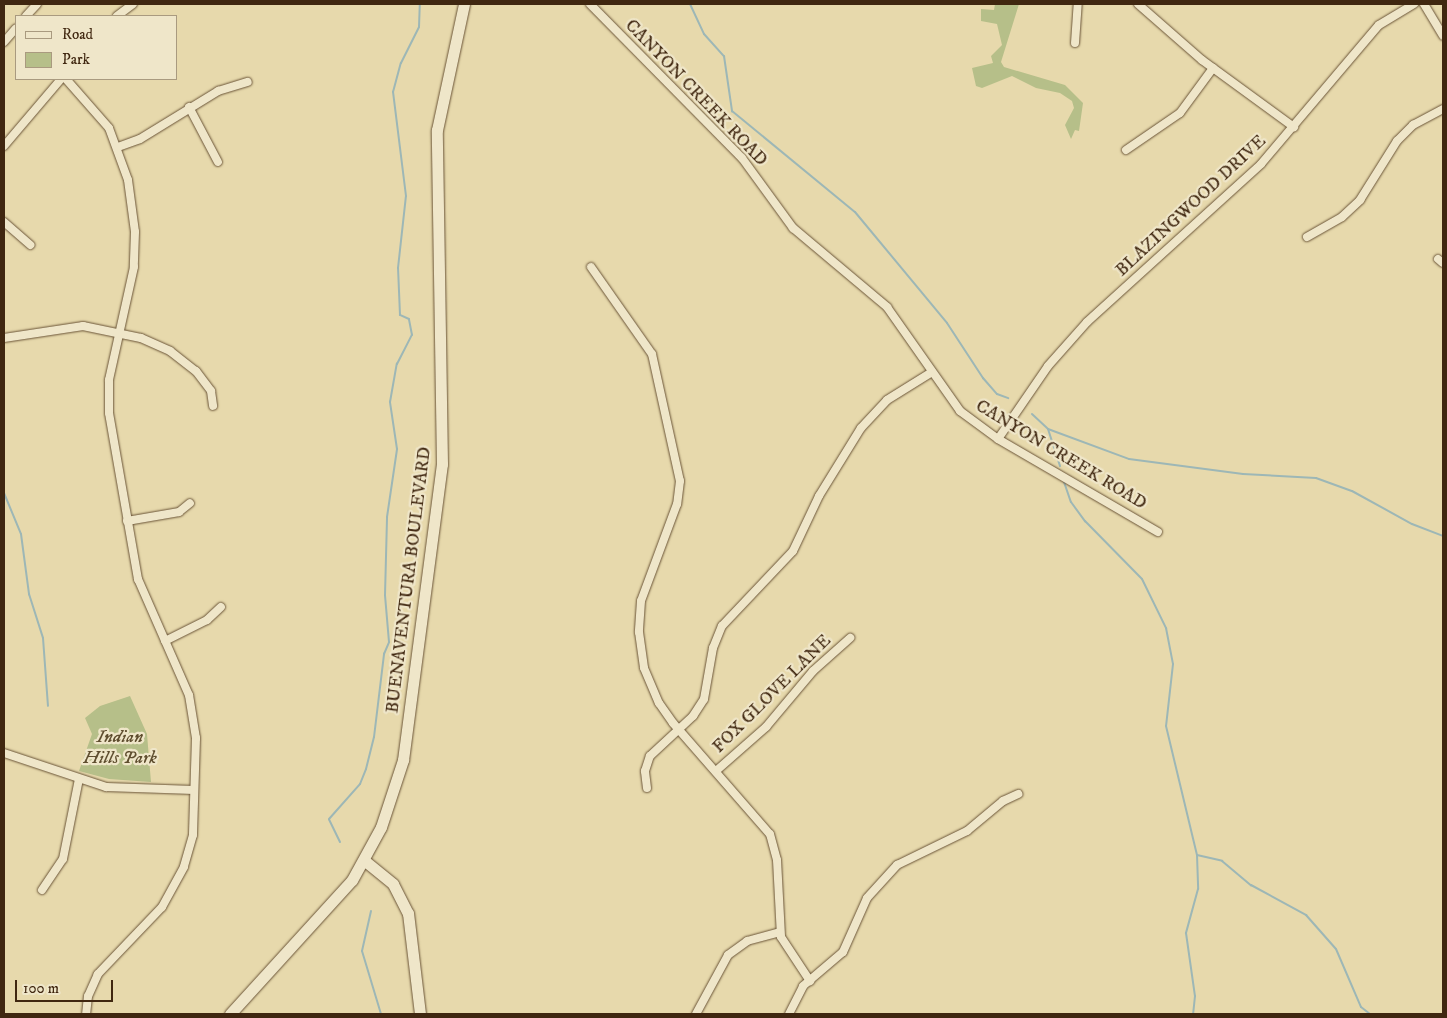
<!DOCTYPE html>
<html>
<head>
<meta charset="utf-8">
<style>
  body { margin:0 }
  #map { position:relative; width:1447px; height:1018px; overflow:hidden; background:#e7d9ac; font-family:"IM FELL DW Pica",serif }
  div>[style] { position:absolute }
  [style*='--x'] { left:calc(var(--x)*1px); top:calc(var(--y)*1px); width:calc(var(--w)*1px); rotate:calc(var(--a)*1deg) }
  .green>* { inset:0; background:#b6bf89 }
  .stream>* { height:2px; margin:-1px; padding:0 1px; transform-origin:1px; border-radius:1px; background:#9db7b6 }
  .roads { filter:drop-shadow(0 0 1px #6a5437) drop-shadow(0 0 1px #6a5437) }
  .street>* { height:8px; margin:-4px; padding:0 4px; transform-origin:4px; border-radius:4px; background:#efe6c9 }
  .secondary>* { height:11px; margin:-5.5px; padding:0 5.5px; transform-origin:5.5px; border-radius:5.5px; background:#efe6c9 }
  span { translate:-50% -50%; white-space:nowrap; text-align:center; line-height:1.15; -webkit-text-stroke:4.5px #efe6c9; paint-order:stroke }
  .street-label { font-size:18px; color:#402710 }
  .park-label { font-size:18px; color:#5e4d2e; font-style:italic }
  .frame { position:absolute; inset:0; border:5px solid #402710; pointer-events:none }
  .legend { position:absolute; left:15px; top:15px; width:162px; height:65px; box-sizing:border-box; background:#efe6c9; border:1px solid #a99a7f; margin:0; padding:6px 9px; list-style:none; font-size:15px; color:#402710 }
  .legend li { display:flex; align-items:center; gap:10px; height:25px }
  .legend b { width:25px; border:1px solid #a99a7f }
  .scale { position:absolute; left:15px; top:980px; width:98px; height:22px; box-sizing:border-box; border:2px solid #402710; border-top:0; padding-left:6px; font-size:15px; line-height:18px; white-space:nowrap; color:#402710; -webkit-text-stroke:4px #efe6c9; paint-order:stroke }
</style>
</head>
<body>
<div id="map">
  <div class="green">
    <i style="clip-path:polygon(995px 4px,1019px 4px,1001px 62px,1004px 67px,1065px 85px,1083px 103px,1079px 131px,1075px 130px,1071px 139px,1065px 125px,1074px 108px,1072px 101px,1060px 93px,1036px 88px,1012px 76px,982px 88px,976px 86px,972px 68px,993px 63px,991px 56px,1002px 45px,997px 24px,981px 21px,981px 9px,994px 10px)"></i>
    <i style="clip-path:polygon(130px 696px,147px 734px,151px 782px,109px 779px,79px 771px,92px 734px,85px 718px,100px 706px)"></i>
  </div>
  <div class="stream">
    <i style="--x:690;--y:4;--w:33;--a:65"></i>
    <i style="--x:704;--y:34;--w:30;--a:48"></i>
    <i style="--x:724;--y:56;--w:56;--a:81.7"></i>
    <i style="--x:732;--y:111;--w:159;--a:39.4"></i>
    <i style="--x:855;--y:212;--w:144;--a:50.3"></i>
    <i style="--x:947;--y:323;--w:66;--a:56.8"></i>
    <i style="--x:983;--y:378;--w:21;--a:49"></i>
    <i style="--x:997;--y:394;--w:12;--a:20"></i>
    <i style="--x:1032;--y:414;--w:22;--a:43"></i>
    <i style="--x:1048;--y:429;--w:86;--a:20.3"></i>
    <i style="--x:1129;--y:459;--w:115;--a:7.5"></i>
    <i style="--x:1243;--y:474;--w:73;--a:3.1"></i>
    <i style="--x:1316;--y:478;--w:38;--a:20"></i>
    <i style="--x:1352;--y:491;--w:68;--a:28.8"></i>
    <i style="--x:1412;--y:524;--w:33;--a:21"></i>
    <i style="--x:1048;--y:429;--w:39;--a:72"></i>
    <i style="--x:1064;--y:482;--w:21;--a:71"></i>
    <i style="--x:1071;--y:502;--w:24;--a:54"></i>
    <i style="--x:1085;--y:521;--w:81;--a:45.5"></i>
    <i style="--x:1142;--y:579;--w:55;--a:63.9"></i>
    <i style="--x:1166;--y:628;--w:37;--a:79"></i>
    <i style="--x:1173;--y:664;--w:62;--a:96.4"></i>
    <i style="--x:1166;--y:726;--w:133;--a:76.5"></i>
    <i style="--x:1197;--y:855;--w:34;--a:88"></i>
    <i style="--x:1198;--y:889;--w:46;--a:105.3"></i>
    <i style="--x:1186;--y:933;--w:64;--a:81.9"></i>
    <i style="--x:1195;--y:996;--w:18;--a:96"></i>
    <i style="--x:4;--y:493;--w:44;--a:67.5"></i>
    <i style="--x:21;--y:534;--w:61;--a:82.4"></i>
    <i style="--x:29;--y:594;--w:46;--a:72.3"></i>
    <i style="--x:43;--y:638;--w:68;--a:85.8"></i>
    <i style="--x:340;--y:842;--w:25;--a:-116"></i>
    <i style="--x:329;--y:819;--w:47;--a:-48.5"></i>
    <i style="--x:360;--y:784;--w:16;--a:-68"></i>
    <i style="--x:366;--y:769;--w:33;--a:-76"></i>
    <i style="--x:374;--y:737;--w:84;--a:-83.1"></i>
    <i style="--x:384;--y:654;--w:13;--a:-67"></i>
    <i style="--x:389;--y:642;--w:47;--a:-94.9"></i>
    <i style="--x:385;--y:595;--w:78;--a:-88.5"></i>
    <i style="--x:387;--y:517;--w:69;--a:-81.6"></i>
    <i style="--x:397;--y:449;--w:48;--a:-98.5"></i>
    <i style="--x:390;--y:402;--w:39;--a:-80"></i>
    <i style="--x:397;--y:364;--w:33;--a:-63"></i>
    <i style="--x:412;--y:335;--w:16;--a:-101"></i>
    <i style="--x:409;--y:319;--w:10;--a:-156"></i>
    <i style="--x:400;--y:315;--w:47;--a:-92.4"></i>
    <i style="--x:398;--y:268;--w:72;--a:-83.7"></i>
    <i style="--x:406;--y:196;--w:105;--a:-97.1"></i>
    <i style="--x:393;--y:92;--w:30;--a:-75"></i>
    <i style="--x:401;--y:63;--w:40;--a:-63.4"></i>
    <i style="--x:419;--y:27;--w:23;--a:-88"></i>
    <i style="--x:1197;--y:855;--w:26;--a:13"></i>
    <i style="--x:1222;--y:861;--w:38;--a:40"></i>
    <i style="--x:1251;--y:885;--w:63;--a:28.6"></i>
    <i style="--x:1306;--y:915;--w:45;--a:48.6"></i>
    <i style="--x:1336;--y:949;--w:63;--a:66.7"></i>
    <i style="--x:1361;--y:1007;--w:11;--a:38"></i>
    <i style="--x:371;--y:911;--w:41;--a:102.7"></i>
    <i style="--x:362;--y:951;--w:66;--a:73.2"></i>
  </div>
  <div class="roads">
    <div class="street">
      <i style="--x:590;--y:4;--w:216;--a:45.4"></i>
      <i style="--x:742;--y:158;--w:87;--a:53.9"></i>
      <i style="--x:793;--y:228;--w:123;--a:40"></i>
      <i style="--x:887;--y:307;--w:127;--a:54.9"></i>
      <i style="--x:960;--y:411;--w:47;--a:36.4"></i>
      <i style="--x:998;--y:439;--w:185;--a:30.2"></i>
      <i style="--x:1138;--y:4;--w:85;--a:41.2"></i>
      <i style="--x:1202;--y:60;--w:114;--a:36.1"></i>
      <i style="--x:1424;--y:4;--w:37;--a:59"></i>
      <i style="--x:26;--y:16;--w:16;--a:-47"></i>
      <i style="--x:117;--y:16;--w:20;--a:-37"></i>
      <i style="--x:4;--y:42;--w:18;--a:-49"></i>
      <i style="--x:1075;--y:43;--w:39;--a:-86"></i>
      <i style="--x:66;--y:79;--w:65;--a:48.7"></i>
      <i style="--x:109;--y:128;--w:55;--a:69.9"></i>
      <i style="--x:128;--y:180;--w:52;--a:82.3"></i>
      <i style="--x:135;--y:232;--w:35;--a:92"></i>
      <i style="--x:134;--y:267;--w:116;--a:102.5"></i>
      <i style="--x:109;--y:380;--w:33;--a:90"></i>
      <i style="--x:109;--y:413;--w:169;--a:80.1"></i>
      <i style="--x:138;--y:579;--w:127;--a:66.3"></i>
      <i style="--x:189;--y:695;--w:44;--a:80.8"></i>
      <i style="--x:196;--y:738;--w:97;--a:91.8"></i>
      <i style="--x:193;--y:835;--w:33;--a:106"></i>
      <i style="--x:184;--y:867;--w:46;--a:118.8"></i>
      <i style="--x:162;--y:907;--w:93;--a:133.7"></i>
      <i style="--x:98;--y:974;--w:24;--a:114"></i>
      <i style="--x:88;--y:996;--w:18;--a:96"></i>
      <i style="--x:189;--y:107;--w:62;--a:62.2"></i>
      <i style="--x:4;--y:146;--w:88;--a:-49.6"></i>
      <i style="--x:118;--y:147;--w:23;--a:-20"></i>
      <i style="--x:140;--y:139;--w:92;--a:-31.6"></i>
      <i style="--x:218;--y:91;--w:31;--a:-17"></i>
      <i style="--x:1126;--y:150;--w:65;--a:-34.4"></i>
      <i style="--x:1180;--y:113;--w:56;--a:-53.7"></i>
      <i style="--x:4;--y:222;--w:35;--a:41"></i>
      <i style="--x:1307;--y:237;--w:40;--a:-29.7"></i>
      <i style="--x:1342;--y:217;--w:25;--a:-43"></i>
      <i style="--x:1360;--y:200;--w:70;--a:-57.9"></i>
      <i style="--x:1397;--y:141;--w:23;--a:-45"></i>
      <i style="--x:1413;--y:125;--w:34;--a:-28"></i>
      <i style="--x:1438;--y:259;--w:6;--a:39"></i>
      <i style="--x:591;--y:267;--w:106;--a:55"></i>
      <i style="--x:652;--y:354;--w:130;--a:77.6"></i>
      <i style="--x:680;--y:481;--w:23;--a:97"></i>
      <i style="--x:677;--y:504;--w:103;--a:110.4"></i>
      <i style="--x:641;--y:601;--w:31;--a:94"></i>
      <i style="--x:639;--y:632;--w:36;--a:82"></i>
      <i style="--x:644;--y:668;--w:38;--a:67"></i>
      <i style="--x:659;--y:703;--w:24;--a:55"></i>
      <i style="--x:673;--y:723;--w:147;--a:48.9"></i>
      <i style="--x:770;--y:834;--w:27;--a:75"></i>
      <i style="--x:777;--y:860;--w:77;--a:87"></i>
      <i style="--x:781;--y:937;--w:53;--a:56.6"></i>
      <i style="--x:4;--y:338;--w:80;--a:-8.6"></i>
      <i style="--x:83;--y:326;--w:59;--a:11.7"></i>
      <i style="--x:141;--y:338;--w:32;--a:24"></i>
      <i style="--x:170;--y:351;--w:33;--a:38"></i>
      <i style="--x:196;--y:371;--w:25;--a:53"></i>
      <i style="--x:211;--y:391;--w:15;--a:82"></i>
      <i style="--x:998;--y:439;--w:88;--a:-55.6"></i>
      <i style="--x:1048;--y:366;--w:59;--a:-48.4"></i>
      <i style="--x:1087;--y:322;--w:235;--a:-42.2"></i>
      <i style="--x:1261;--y:164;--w:182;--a:-49.7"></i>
      <i style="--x:1379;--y:25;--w:41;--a:-31"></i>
      <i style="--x:127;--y:521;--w:53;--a:-9.8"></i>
      <i style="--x:179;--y:512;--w:14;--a:-39"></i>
      <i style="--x:165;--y:641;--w:47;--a:-26.6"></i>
      <i style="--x:207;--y:620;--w:19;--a:-43"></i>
      <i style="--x:4;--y:753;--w:108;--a:18.4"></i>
      <i style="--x:106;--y:787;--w:88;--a:2"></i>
      <i style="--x:716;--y:771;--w:67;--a:-41.3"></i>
      <i style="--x:766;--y:727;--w:73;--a:-50"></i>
      <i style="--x:813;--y:671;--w:50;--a:-41.7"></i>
      <i style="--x:647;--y:788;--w:17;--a:-97"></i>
      <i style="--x:645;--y:771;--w:16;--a:-72"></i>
      <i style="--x:650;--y:756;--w:59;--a:-42.9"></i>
      <i style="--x:693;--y:716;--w:20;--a:-57"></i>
      <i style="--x:704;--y:699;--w:52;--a:-80"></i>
      <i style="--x:713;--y:648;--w:24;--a:-68"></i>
      <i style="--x:722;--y:626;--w:103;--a:-46.6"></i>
      <i style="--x:793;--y:551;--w:61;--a:-64.7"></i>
      <i style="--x:819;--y:496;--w:80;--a:-58.3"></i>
      <i style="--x:861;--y:428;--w:38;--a:-47"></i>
      <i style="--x:887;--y:400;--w:53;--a:-31.9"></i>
      <i style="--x:42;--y:890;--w:37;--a:-56"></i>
      <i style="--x:63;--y:859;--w:82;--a:-78.7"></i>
      <i style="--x:696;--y:1014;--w:67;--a:-61.5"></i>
      <i style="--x:728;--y:955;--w:24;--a:-36"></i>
      <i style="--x:747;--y:941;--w:34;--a:-15"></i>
      <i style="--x:789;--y:1014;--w:31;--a:-63"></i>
      <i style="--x:803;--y:986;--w:52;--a:-40.4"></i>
      <i style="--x:843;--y:952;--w:59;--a:-66"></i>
      <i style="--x:867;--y:898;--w:45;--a:-47.7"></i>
      <i style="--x:897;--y:865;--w:78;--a:-25.9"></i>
      <i style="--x:967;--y:831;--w:47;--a:-39.8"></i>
      <i style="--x:1003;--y:801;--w:17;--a:-25"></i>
    </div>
    <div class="secondary">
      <i style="--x:365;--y:861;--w:36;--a:39"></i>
      <i style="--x:393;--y:884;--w:33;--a:63"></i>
      <i style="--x:408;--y:913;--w:102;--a:83.2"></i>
      <i style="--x:230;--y:1014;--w:181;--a:-47.7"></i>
      <i style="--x:352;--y:880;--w:60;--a:-61.3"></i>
      <i style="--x:381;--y:827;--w:71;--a:-71.8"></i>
      <i style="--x:403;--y:760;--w:299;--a:-82.5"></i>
      <i style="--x:442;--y:464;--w:334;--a:-90.9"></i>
      <i style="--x:437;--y:130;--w:129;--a:-77.9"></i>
    </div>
  </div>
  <div class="street-label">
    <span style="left:696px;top:93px;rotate:46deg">CANYON CREEK ROAD</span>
    <span style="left:1191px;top:206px;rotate:-43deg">BLAZINGWOOD DRIVE</span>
    <span style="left:1061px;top:455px;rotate:31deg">CANYON CREEK ROAD</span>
    <span style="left:409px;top:580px;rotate:-83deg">BUENAVENTURA BOULEVARD</span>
    <span style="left:772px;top:694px;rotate:-45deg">FOX GLOVE LANE</span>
  </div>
  <div class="park-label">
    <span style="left:120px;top:748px">Indian<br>Hills Park</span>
  </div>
  <div class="frame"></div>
  <ul class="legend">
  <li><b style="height:6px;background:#efe6c9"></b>Road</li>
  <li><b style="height:14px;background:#b6bf89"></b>Park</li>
  </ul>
  <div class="scale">100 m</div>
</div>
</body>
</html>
